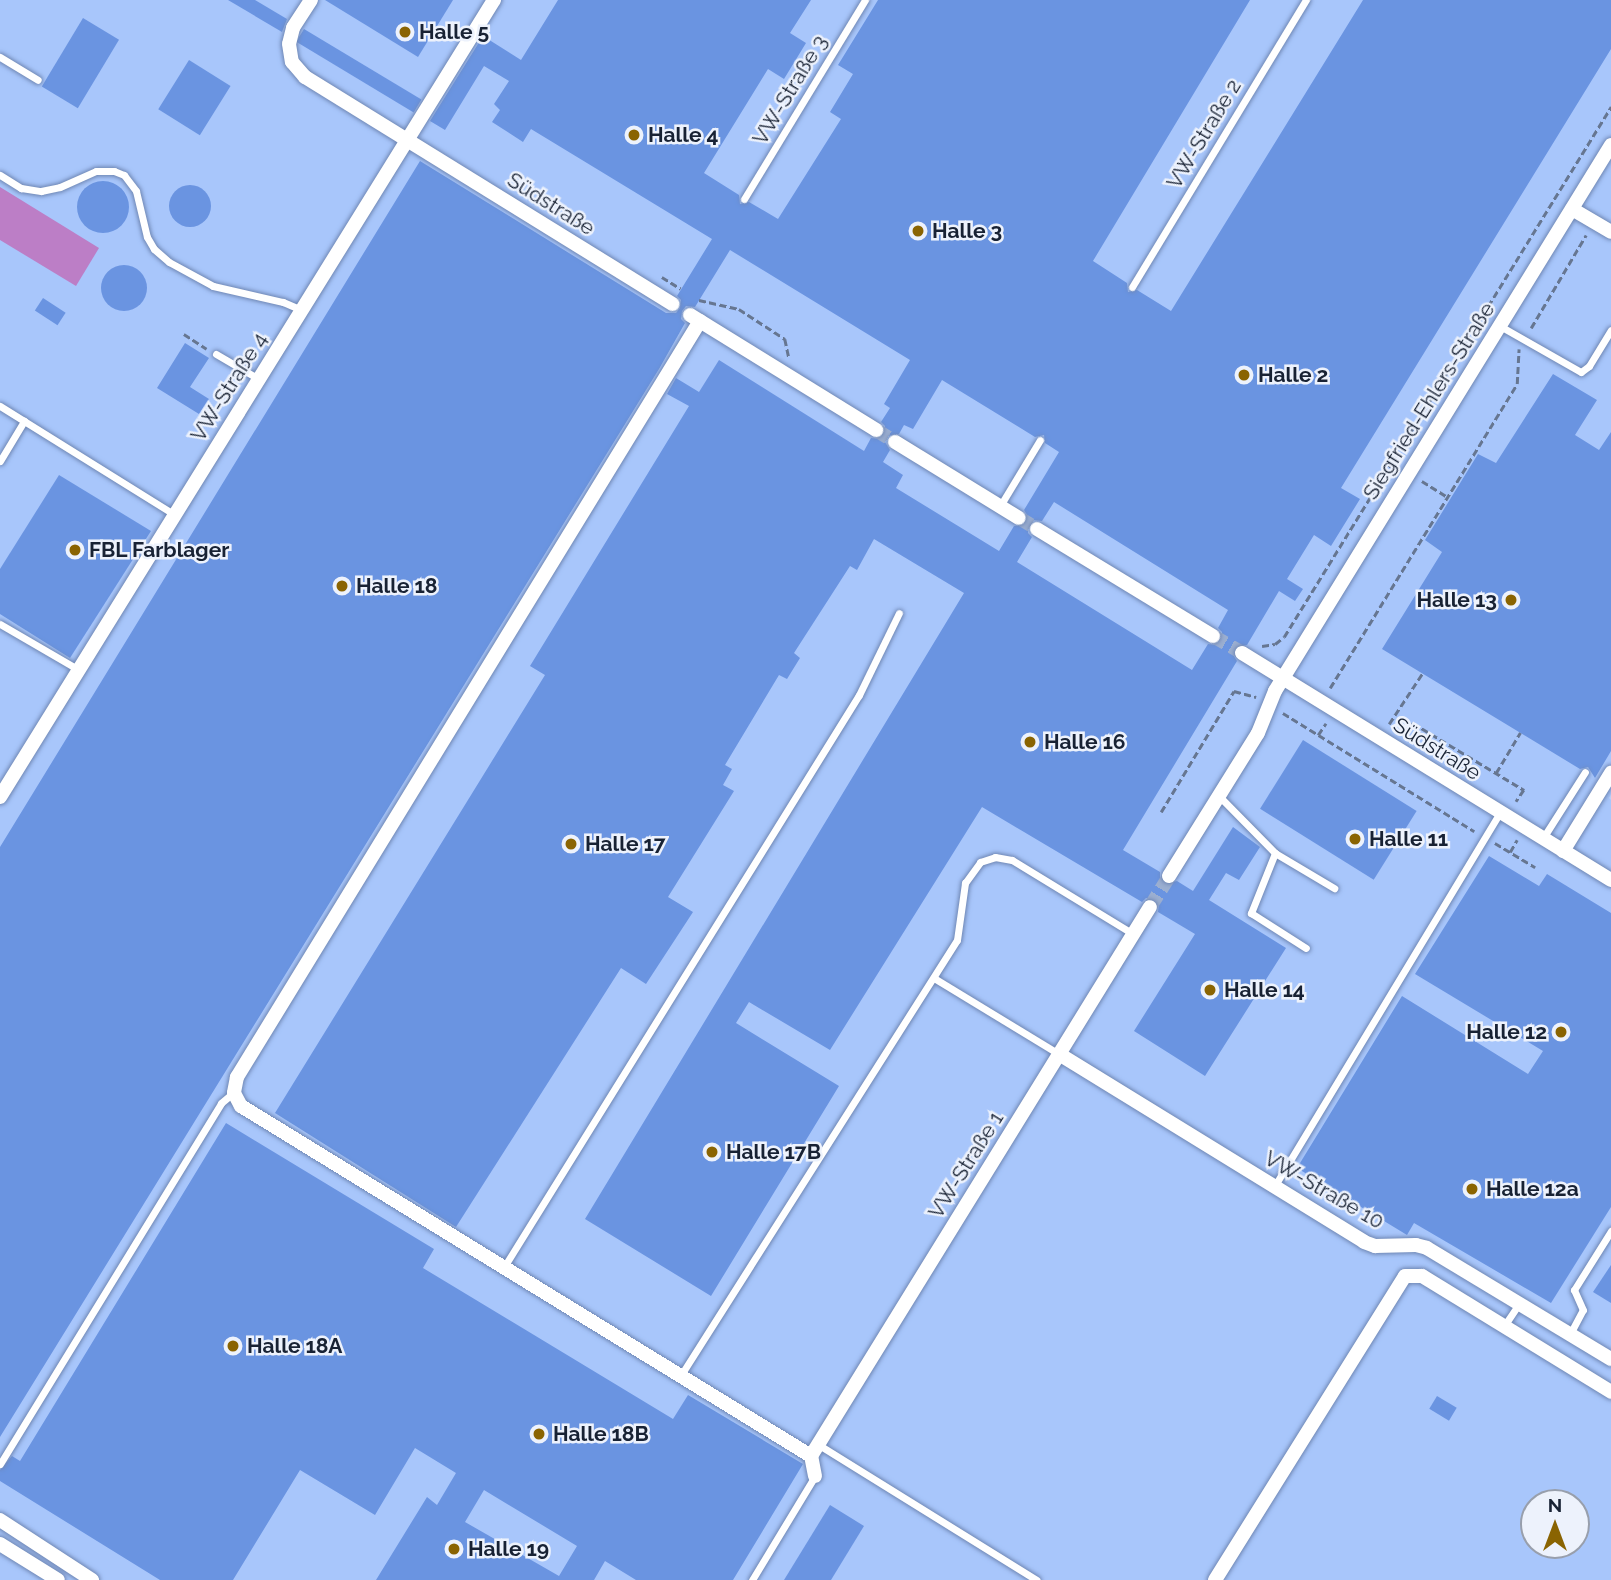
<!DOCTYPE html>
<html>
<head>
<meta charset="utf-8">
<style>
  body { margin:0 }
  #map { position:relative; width:1611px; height:1580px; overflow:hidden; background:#bdd2f8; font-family:Raleway,sans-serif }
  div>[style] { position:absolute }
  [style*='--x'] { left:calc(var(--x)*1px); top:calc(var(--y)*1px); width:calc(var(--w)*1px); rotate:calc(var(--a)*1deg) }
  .built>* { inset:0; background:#a8c6fb }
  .water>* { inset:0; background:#bc7ec6 }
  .building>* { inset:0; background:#6a94e1; transform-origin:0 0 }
  .round { border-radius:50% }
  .minor-tunnel>* { height:14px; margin-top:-7px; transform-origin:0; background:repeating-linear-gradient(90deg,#9cafd1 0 14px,transparent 0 21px) }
  .path>* { height:2.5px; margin-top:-1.25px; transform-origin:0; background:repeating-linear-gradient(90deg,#667691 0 7px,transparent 0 10.5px) }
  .roads { filter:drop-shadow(0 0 2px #6f87b4) drop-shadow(0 0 2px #6f87b4) }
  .service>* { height:7px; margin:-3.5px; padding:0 3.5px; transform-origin:3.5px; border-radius:3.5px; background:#fff }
  .minor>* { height:14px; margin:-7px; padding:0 7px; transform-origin:7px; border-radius:7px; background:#fff }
  .dots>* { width:19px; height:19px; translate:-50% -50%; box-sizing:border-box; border:4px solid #edf2fc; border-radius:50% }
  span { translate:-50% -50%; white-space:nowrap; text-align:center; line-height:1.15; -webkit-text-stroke:5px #edf2fc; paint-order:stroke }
  .poi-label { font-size:21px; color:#182234; font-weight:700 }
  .left { translate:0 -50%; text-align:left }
  .right { translate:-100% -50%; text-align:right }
  .street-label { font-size:21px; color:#182234 }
  .north { position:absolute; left:1520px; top:1489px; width:70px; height:70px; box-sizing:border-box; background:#edf2fc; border:2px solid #989fac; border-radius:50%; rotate:0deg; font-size:19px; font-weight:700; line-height:28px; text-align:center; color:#182234 }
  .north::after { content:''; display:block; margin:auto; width:24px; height:32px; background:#8a6402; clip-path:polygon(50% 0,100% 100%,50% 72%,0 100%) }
</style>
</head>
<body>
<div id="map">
  <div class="built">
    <i style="clip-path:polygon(evenodd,0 0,1611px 0,1611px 794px,1609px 798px,1611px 800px,1611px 1580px,0 1580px,0 0,1534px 1503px,1576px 1503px,1576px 1545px,1534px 1545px,1534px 1503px)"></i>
  </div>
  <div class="water">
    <i style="clip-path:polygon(0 187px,99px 248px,76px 286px,0 240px)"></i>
  </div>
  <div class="building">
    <i style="clip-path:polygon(228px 0,255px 0,287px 19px,282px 32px)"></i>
    <i style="clip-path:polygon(325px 0,453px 0,418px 57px)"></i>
    <i style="clip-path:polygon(evenodd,558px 0,811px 0,790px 33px,806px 43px,784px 79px,768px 69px,704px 173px,739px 195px,740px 204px,749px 202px,778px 219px,841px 119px,830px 112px,853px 74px,838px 65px,878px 0,1250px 0,1093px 261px,1127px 283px,1128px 292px,1137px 290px,1171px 311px,1363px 0,1611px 0,1611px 49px,1341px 488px,1360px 499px,1331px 546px,1314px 535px,1287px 579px,1303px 589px,1295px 601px,1279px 591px,1247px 645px,1234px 647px,1232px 653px,1237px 661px,1123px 850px,1160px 872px,1160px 880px,1165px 884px,1177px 881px,1193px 891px,1233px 827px,1260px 847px,1239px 880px,1226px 873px,1209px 900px,1286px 948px,1205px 1076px,1134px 1031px,1195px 934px,1158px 912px,1159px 903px,1154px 899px,1146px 898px,1142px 902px,982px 807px,830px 1050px,749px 1002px,736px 1023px,839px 1086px,711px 1296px,585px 1219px,964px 593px,874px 539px,857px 570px,850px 566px,794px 653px,800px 658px,787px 679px,779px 675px,725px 765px,732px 769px,723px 785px,734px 791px,668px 897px,693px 912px,646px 984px,621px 968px,456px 1227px,275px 1113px,545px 675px,530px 666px,689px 406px,667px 394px,676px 378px,699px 392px,719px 360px,864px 451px,871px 438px,880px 439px,884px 434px,885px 426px,881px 422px,890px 408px,884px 404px,910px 360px,730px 250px,695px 307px,686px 306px,682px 311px,681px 319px,685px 323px,659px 369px,0 1437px,0 847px,420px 161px,666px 313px,676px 313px,680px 308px,681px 300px,677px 296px,712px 239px,531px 129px,523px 142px,492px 122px,500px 110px,494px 104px,509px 81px,484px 66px,445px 130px,430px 121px,483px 36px,521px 60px,558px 0,942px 380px,1035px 437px,1044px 435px,1045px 443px,1059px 452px,1024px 510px,1029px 518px,1027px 524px,1014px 526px,999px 551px,896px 488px,903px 475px,883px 462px,890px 450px,885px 442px,887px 436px,899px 434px,904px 425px,913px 429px,942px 380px,558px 0,1054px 502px,1228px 610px,1218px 628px,1222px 632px,1222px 640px,1217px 645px,1208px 644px,1192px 670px,1017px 562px,1032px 537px,1028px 533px,1028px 525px,1033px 520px,1042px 521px,1054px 502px)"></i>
    <i style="left:83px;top:18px;width:42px;height:80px;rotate:31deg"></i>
    <i style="left:304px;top:29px;width:137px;height:15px;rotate:31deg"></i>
    <i style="left:189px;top:60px;width:49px;height:58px;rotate:32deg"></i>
    <i class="round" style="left:77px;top:181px;width:52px;height:52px"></i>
    <i class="round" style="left:169px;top:185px;width:42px;height:42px"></i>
    <i class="round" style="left:101px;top:265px;width:46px;height:46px"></i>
    <i style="left:43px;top:298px;width:27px;height:15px;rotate:33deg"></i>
    <i style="clip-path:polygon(185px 343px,209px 358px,190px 387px,209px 399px,199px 414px,157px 388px)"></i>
    <i style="clip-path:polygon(1553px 374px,1597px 400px,1575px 435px,1599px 450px,1611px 432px,1611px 751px,1595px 778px,1588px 767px,1580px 769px,1382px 649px,1442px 552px,1425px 540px,1478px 454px,1496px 463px)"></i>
    <i style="clip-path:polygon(59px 475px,151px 531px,70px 658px,0 614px,0 569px)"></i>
    <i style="left:1303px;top:740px;width:134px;height:81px;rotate:32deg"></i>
    <i style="clip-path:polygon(1489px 856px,1539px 886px,1547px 874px,1611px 913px,1611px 1207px,1551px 1303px,1414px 1223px,1407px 1235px,1297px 1168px,1402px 996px,1528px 1074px,1543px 1051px,1415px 974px)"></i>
    <i style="clip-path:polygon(evenodd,226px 1123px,434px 1249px,423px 1268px,673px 1419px,688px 1395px,803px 1464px,733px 1580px,636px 1580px,605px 1561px,594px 1580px,376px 1580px,427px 1497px,437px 1505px,456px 1473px,415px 1448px,375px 1515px,300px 1470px,233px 1580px,160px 1580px,0 1481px,0 1470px,12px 1456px,20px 1461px,226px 1123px,484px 1490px,577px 1546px,559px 1576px,465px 1522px,484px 1490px)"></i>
    <i style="clip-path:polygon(1611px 1265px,1611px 1303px,1593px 1292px)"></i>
    <i style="left:1437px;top:1396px;width:23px;height:15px;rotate:31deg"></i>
    <i style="clip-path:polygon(830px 1505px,864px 1526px,831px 1580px,784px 1580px)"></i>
  </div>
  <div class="minor-tunnel">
    <i style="--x:876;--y:430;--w:22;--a:32"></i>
    <i style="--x:1019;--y:518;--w:21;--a:31"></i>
    <i style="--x:1213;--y:636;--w:34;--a:30"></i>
    <i style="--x:1150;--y:907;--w:36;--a:-58"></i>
  </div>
  <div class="path">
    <i style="--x:662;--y:277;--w:22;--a:32"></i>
    <i style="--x:699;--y:300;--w:41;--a:12.7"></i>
    <i style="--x:739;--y:309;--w:55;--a:33.1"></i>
    <i style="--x:785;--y:339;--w:19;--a:78"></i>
    <i style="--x:1531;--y:328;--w:108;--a:-59.4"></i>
    <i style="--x:184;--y:334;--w:27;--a:33"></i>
    <i style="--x:1422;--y:481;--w:31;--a:32"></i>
    <i style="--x:1262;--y:646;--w:13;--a:-9"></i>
    <i style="--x:1275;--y:644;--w:11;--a:-38"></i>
    <i style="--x:1284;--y:637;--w:623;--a:-58.33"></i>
    <i style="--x:1330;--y:688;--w:357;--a:-58.4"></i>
    <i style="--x:1517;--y:384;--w:35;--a:-87"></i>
    <i style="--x:1283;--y:713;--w:225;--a:31.7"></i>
    <i style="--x:1389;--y:724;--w:60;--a:-56.6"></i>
    <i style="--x:1318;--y:735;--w:14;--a:-56"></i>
    <i style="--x:1406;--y:735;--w:14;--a:-60"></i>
    <i style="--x:1413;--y:723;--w:130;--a:31.1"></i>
    <i style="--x:1524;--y:790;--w:14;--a:124"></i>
    <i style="--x:1496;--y:773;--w:47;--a:-59"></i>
    <i style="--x:1161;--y:812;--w:141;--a:-58.9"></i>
    <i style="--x:1234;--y:691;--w:23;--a:15"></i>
    <i style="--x:1495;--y:843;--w:47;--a:31"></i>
    <i style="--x:1510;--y:852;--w:14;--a:-60"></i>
  </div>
  <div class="roads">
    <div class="service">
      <i style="--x:0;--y:57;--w:44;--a:31.2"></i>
      <i style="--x:0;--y:175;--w:25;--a:32"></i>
      <i style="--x:21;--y:188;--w:20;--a:9"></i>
      <i style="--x:41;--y:191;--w:19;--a:-12"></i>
      <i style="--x:60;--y:187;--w:39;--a:-24"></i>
      <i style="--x:96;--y:171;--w:18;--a:0"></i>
      <i style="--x:114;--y:171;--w:11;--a:22"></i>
      <i style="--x:124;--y:175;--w:20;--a:53"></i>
      <i style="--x:136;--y:191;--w:47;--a:76.6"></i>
      <i style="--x:147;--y:237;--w:14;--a:60"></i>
      <i style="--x:154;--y:249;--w:20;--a:41"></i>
      <i style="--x:169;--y:262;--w:50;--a:28.6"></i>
      <i style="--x:213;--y:286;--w:72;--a:12.9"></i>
      <i style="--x:283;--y:302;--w:21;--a:23"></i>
      <i style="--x:744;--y:199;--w:233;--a:-58.7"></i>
      <i style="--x:1132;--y:287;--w:336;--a:-58.8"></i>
      <i style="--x:1500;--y:326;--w:93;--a:29.6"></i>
      <i style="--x:1581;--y:372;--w:10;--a:-37"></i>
      <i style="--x:1589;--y:366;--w:42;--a:-58.6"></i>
      <i style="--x:216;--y:354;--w:50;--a:30.2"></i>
      <i style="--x:0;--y:406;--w:206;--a:31.9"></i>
      <i style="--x:0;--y:461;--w:47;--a:-59"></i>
      <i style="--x:1000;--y:506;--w:77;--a:-58.8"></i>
      <i style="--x:0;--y:624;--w:91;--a:30.2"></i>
      <i style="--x:1219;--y:796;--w:80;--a:45.5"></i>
      <i style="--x:1275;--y:853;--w:69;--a:30.7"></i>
      <i style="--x:1543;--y:838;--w:78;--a:-57.5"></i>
      <i style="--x:1275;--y:853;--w:65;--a:111.8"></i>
      <i style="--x:1251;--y:913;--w:65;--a:32.5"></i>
      <i style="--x:934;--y:978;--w:146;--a:31.3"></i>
      <i style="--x:1274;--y:1187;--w:438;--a:-58.9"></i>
      <i style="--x:504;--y:1267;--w:673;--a:-58.18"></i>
      <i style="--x:859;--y:695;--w:91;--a:-64"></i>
      <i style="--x:1504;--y:1326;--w:27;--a:-56"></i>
      <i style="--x:1570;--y:1334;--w:27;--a:-62"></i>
      <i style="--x:1583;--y:1310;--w:22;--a:-114"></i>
      <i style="--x:1574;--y:1290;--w:70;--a:-57.9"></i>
      <i style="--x:681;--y:1375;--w:515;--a:-57.61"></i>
      <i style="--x:957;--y:940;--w:58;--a:-82"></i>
      <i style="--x:965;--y:883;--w:26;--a:-54"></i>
      <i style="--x:980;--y:862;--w:16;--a:-18"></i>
      <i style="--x:995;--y:857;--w:17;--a:10"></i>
      <i style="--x:1012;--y:860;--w:142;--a:31.4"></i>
      <i style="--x:819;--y:1445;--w:256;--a:31.8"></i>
      <i style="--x:0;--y:1464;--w:423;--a:-58.5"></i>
      <i style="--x:221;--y:1103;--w:16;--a:-40"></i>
      <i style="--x:752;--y:1580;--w:122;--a:-58.8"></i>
    </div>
    <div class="minor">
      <i style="--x:311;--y:0;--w:33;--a:123"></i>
      <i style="--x:293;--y:28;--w:16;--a:104"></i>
      <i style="--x:289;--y:44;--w:18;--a:81"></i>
      <i style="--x:292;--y:62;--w:20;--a:49"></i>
      <i style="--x:305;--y:77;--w:432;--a:31.7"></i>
      <i style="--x:1572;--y:209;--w:45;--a:30.5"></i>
      <i style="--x:690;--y:315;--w:219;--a:31.7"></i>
      <i style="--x:700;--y:321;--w:887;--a:121.48"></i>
      <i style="--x:237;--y:1077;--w:16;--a:101"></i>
      <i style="--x:234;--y:1093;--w:15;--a:62"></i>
      <i style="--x:241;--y:1106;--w:669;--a:31.55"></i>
      <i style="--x:895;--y:442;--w:145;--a:31.5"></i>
      <i style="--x:1037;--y:529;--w:206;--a:31.3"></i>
      <i style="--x:1242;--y:653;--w:433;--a:31.6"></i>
      <i style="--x:0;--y:797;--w:938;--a:-58.21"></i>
      <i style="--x:1563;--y:851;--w:92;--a:-58.4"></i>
      <i style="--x:1169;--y:876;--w:168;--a:-58.1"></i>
      <i style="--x:1258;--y:733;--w:45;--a:-68"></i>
      <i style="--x:1275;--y:691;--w:641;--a:-58.39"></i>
      <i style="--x:1059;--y:1054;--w:358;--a:31.6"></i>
      <i style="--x:1364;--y:1242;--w:12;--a:20"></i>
      <i style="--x:1375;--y:1246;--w:41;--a:-1.4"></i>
      <i style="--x:1416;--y:1245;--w:11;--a:15"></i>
      <i style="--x:1427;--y:1248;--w:215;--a:31.1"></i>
      <i style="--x:815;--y:1476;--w:20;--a:-101"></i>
      <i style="--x:811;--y:1456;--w:645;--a:-58.31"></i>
      <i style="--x:0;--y:1520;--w:110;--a:33.1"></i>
      <i style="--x:0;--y:1544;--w:68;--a:31.8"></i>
      <i style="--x:1215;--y:1580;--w:358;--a:-58"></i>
      <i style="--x:1405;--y:1276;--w:17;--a:0"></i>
      <i style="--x:1422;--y:1276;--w:222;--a:31.5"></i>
    </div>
  </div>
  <div class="dots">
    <i style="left:405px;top:32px;background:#8a6402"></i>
    <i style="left:634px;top:135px;background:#8a6402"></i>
    <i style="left:918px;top:231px;background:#8a6402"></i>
    <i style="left:1244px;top:375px;background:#8a6402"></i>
    <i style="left:75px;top:550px;background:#8a6402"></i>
    <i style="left:342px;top:586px;background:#8a6402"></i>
    <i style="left:1511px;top:600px;background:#8a6402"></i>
    <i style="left:1030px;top:742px;background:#8a6402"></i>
    <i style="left:1355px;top:839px;background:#8a6402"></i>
    <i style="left:571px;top:844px;background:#8a6402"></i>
    <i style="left:1210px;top:990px;background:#8a6402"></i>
    <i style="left:1561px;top:1032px;background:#8a6402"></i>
    <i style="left:712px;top:1152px;background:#8a6402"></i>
    <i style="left:1472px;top:1189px;background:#8a6402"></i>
    <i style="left:233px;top:1346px;background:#8a6402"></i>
    <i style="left:539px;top:1434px;background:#8a6402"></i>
    <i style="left:454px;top:1549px;background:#8a6402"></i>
  </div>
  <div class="poi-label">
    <span class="left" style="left:419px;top:32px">Halle 5</span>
    <span class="left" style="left:648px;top:135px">Halle 4</span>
    <span class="left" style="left:932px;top:231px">Halle 3</span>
    <span class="left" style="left:1258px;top:375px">Halle 2</span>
    <span class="left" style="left:89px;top:550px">FBL Farblager</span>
    <span class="left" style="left:356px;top:586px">Halle 18</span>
    <span class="right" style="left:1497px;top:600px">Halle 13</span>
    <span class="left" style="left:1044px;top:742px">Halle 16</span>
    <span class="left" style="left:1369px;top:839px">Halle 11</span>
    <span class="left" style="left:585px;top:844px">Halle 17</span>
    <span class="left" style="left:1224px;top:990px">Halle 14</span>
    <span class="right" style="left:1547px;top:1032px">Halle 12</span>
    <span class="left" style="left:726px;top:1152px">Halle 17B</span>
    <span class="left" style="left:1486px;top:1189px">Halle 12a</span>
    <span class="left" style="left:247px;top:1346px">Halle 18A</span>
    <span class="left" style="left:553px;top:1434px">Halle 18B</span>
    <span class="left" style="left:468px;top:1549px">Halle 19</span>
  </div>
  <div class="street-label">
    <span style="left:790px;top:90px;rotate:-59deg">VW-Straße 3</span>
    <span style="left:1204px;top:134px;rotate:-59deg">VW-Straße 2</span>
    <span style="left:551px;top:204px;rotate:32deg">Südstraße</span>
    <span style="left:229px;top:387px;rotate:-58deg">VW-Straße 4</span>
    <span style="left:1429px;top:401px;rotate:-58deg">Siegfried-Ehlers-Straße</span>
    <span style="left:1437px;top:749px;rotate:32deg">Südstraße</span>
    <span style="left:966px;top:1165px;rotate:-58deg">VW-Straße 1</span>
    <span style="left:1324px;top:1190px;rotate:30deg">VW-Straße 10</span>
  </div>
  <div class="north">N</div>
</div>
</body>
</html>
